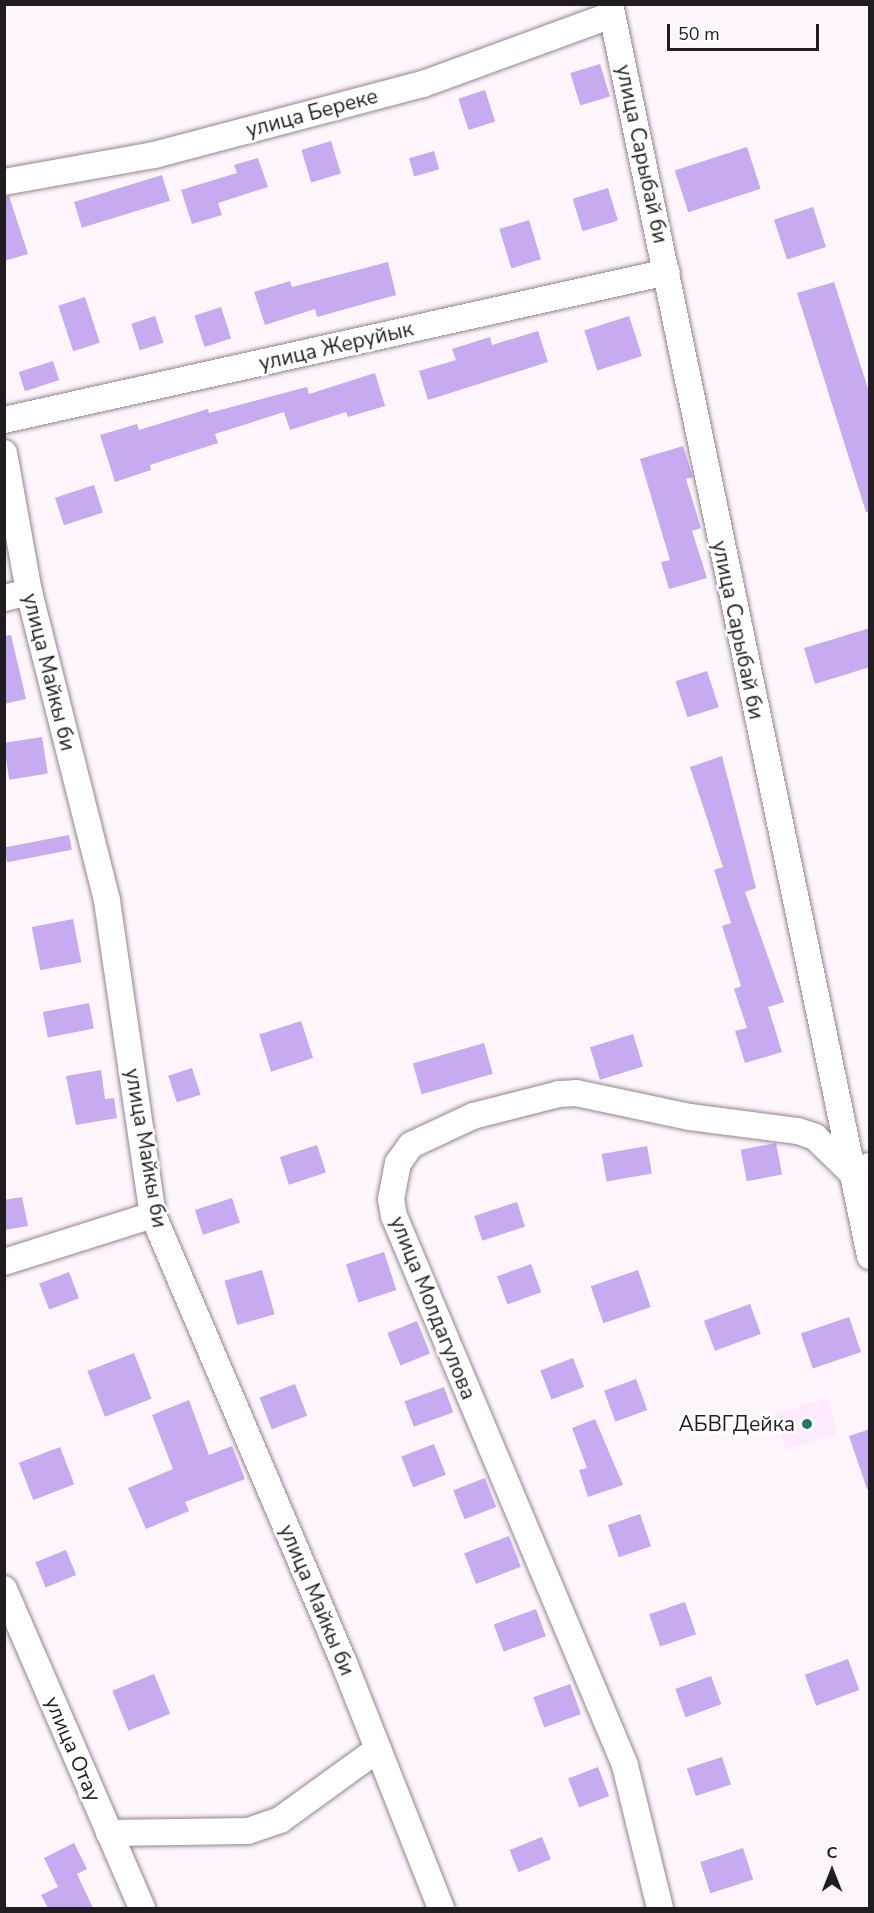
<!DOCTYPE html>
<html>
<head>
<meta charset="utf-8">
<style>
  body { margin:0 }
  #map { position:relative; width:874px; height:1913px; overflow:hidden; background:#fef5fd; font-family:"Nunito Sans",sans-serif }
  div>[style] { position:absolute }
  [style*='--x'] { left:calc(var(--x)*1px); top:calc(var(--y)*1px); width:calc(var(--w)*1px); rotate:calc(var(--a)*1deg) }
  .built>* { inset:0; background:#ffe9fd; transform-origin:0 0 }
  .building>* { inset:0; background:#c6abf1; transform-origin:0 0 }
  .roads { filter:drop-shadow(0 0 2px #928591) drop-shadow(0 0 2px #928591) }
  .minor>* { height:26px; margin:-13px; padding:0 13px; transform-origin:13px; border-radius:13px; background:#fff }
  .dots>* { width:16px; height:16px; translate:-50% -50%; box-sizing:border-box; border:3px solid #fff; border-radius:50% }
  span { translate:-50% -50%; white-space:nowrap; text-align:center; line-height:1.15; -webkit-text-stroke:5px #fff; paint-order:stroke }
  .street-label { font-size:21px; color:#211c21 }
  .poi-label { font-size:21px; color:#211c21 }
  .right { translate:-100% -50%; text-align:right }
  .frame { position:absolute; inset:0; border:6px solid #211c21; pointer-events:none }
  .north { position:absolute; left:802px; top:1841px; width:60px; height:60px; -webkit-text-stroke:4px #fff; paint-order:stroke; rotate:0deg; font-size:16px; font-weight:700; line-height:24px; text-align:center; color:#211c21 }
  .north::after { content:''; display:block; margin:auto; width:21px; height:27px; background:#211c21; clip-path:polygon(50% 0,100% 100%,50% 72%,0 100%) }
  .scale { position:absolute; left:667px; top:24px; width:152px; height:27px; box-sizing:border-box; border:3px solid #211c21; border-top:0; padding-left:8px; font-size:18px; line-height:21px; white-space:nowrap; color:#211c21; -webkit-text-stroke:4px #fff; paint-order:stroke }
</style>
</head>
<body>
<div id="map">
  <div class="built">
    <i style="left:827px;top:1398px;width:37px;height:54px;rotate:73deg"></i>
  </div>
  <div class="building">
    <i style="left:600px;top:64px;width:34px;height:31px;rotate:73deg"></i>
    <i style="left:485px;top:90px;width:33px;height:28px;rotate:72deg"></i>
    <i style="left:331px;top:141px;width:34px;height:31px;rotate:73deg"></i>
    <i style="left:747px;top:147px;width:44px;height:76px;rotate:72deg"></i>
    <i style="left:434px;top:151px;width:19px;height:26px;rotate:74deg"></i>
    <i style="clip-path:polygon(258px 158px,268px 187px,218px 203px,222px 215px,192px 224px,181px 190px,237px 173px,234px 165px)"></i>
    <i style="left:162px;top:175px;width:27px;height:92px;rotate:73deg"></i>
    <i style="left:608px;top:188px;width:34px;height:37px;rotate:73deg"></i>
    <i style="clip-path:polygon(9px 196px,28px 254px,4px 261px,4px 197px)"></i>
    <i style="left:813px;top:207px;width:42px;height:41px;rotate:72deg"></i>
    <i style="left:529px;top:220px;width:41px;height:31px;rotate:73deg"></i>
    <i style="clip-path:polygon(388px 262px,396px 295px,317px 317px,315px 309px,265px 325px,254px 292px,290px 281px,292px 287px)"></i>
    <i style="clip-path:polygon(834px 282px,870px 395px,870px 511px,866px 512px,797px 293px)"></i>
    <i style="left:85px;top:297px;width:48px;height:28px;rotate:72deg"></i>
    <i style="left:221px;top:307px;width:33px;height:28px;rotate:72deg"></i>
    <i style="left:155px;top:316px;width:28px;height:25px;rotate:72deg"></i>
    <i style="left:629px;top:316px;width:42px;height:47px;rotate:72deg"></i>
    <i style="clip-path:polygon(538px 331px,548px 362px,428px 400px,419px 371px,456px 360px,452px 349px,490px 337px,492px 345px)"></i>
    <i style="left:53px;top:361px;width:20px;height:36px;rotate:72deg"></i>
    <i style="clip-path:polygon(375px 373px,385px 406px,348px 417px,346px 412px,290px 430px,284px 412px,215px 434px,218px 443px,150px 465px,151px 470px,115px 482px,100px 435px,137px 424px,139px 430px,208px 409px,209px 413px,307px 387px,309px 394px)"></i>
    <i style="clip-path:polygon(683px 446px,693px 477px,686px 479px,701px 528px,692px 531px,707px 578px,669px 589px,661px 562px,670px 560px,640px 459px)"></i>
    <i style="left:94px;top:485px;width:29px;height:41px;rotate:72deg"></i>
    <i style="clip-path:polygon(870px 628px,870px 667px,815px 684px,804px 648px)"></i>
    <i style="clip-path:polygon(11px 635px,26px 699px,4px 704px,4px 636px)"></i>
    <i style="left:707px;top:671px;width:38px;height:33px;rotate:72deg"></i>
    <i style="left:42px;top:737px;width:37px;height:39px;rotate:81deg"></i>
    <i style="clip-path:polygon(722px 756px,756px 888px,745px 892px,784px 1002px,768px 1007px,782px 1052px,745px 1063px,735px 1031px,747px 1028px,734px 989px,741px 986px,722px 926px,731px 923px,714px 870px,723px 867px,690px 767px)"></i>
    <i style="left:69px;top:835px;width:15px;height:66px;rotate:79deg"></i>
    <i style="left:73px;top:919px;width:44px;height:42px;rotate:79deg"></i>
    <i style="left:89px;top:1003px;width:26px;height:47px;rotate:79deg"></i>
    <i style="left:301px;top:1021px;width:39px;height:44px;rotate:72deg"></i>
    <i style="left:633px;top:1034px;width:34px;height:45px;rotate:73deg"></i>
    <i style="left:484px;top:1043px;width:32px;height:74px;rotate:74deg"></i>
    <i style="left:192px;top:1068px;width:28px;height:25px;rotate:72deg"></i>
    <i style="clip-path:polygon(101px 1070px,105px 1099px,114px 1098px,117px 1118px,76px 1125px,66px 1076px)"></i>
    <i style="left:776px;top:1143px;width:32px;height:36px;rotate:79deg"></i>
    <i style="left:317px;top:1145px;width:29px;height:39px;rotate:72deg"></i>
    <i style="left:647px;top:1146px;width:28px;height:46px;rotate:80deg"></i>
    <i style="clip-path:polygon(22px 1197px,28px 1226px,4px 1230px,4px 1200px)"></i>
    <i style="left:232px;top:1198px;width:26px;height:39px;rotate:72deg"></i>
    <i style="left:517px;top:1202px;width:26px;height:45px;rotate:72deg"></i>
    <i style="left:384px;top:1252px;width:40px;height:40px;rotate:72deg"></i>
    <i style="left:531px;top:1264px;width:30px;height:36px;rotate:70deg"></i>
    <i style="left:262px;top:1270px;width:46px;height:39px;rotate:74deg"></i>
    <i style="left:638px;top:1270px;width:39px;height:50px;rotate:71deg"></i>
    <i style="left:69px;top:1272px;width:28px;height:32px;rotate:69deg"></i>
    <i style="left:750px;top:1304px;width:32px;height:49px;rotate:70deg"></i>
    <i style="left:849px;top:1317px;width:37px;height:51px;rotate:71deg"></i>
    <i style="left:417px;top:1321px;width:35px;height:32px;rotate:68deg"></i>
    <i style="left:134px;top:1353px;width:49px;height:50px;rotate:69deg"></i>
    <i style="left:573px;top:1358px;width:31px;height:35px;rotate:69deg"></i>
    <i style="left:636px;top:1379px;width:33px;height:34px;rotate:70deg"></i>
    <i style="left:295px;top:1384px;width:34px;height:38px;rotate:69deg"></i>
    <i style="left:444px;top:1387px;width:27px;height:42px;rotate:70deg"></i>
    <i style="clip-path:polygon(189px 1400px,209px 1455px,232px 1446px,245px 1479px,185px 1502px,189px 1511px,146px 1529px,128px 1488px,173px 1469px,152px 1415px)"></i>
    <i style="clip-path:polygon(595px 1419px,623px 1485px,588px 1497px,579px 1470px,587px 1468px,572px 1428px)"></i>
    <i style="clip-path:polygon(870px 1429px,870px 1488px,867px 1489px,849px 1436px)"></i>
    <i style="left:434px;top:1444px;width:33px;height:35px;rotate:69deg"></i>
    <i style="left:60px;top:1447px;width:40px;height:44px;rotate:69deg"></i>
    <i style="left:485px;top:1478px;width:31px;height:34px;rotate:69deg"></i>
    <i style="left:640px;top:1514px;width:34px;height:34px;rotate:71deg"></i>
    <i style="left:509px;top:1536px;width:33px;height:48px;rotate:69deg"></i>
    <i style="left:66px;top:1550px;width:27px;height:33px;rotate:68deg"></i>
    <i style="left:685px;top:1602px;width:34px;height:38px;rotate:71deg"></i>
    <i style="left:536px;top:1609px;width:29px;height:45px;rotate:70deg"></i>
    <i style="left:848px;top:1659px;width:33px;height:46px;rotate:70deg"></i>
    <i style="left:154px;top:1674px;width:43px;height:45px;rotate:68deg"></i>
    <i style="left:711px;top:1676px;width:30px;height:38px;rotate:70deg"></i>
    <i style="left:570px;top:1684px;width:32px;height:39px;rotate:70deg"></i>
    <i style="left:722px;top:1757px;width:29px;height:37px;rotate:72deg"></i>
    <i style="left:598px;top:1767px;width:31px;height:32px;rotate:69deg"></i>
    <i style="left:542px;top:1837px;width:24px;height:35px;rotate:68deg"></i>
    <i style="clip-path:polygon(74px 1843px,87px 1869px,77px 1874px,93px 1908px,48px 1908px,41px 1895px,58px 1887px,44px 1858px)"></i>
    <i style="left:743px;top:1848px;width:33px;height:45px;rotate:72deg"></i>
  </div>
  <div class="roads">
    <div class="minor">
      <i style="--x:610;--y:4;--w:1279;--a:78.27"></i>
      <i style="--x:4;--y:182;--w:152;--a:-10.2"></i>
      <i style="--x:154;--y:155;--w:278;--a:-14.8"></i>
      <i style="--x:423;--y:84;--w:201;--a:-20.1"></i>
      <i style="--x:4;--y:420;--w:679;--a:-12.58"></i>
      <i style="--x:4;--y:453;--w:141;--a:79.8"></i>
      <i style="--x:29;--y:592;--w:319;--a:75.8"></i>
      <i style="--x:107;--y:901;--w:317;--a:81.7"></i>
      <i style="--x:153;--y:1215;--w:487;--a:66.9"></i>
      <i style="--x:344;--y:1663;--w:264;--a:68.4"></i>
      <i style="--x:4;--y:598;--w:26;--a:-13"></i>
      <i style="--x:4;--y:1262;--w:156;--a:-17.5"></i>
      <i style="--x:4;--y:1589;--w:348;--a:66.6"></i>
      <i style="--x:109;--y:1833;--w:139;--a:-0.8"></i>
      <i style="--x:248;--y:1831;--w:34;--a:-19"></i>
      <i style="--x:280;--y:1820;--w:121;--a:-35.9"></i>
      <i style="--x:660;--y:1908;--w:147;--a:-103.8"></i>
      <i style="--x:625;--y:1765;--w:596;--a:-112.82"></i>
      <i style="--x:394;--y:1216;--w:17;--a:-100"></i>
      <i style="--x:391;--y:1199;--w:37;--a:-79"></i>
      <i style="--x:398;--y:1163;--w:22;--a:-54"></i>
      <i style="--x:411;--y:1145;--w:68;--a:-25.1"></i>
      <i style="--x:473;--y:1116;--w:89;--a:-14.3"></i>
      <i style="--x:559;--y:1094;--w:17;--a:-3"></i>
      <i style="--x:576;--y:1093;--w:116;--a:11.9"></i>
      <i style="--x:690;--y:1117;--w:109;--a:7.4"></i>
      <i style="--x:798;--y:1131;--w:18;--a:19"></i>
      <i style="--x:815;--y:1137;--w:49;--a:44.2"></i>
      <i style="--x:850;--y:1171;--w:21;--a:-14"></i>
    </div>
  </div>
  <div class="dots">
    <i style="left:807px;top:1424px;background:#297373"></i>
  </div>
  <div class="street-label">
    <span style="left:312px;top:113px;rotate:-15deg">улица Береке</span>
    <span style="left:642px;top:154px;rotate:78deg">улица Сарыбай би</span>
    <span style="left:336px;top:346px;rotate:-13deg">улица Жеруйык</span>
    <span style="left:738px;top:630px;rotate:78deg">улица Сарыбай би</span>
    <span style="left:49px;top:672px;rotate:76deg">улица Майкы би</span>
    <span style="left:146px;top:1148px;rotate:80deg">улица Майкы би</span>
    <span style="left:433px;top:1308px;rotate:68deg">улица Молдагулова</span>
    <span style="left:317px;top:1600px;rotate:67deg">улица Майкы би</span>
    <span style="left:73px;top:1749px;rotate:67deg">улица Отау</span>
  </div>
  <div class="poi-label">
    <span class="right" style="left:795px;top:1424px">АБВГДейка</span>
  </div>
  <div class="frame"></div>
  <div class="north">С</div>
  <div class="scale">50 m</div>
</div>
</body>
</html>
